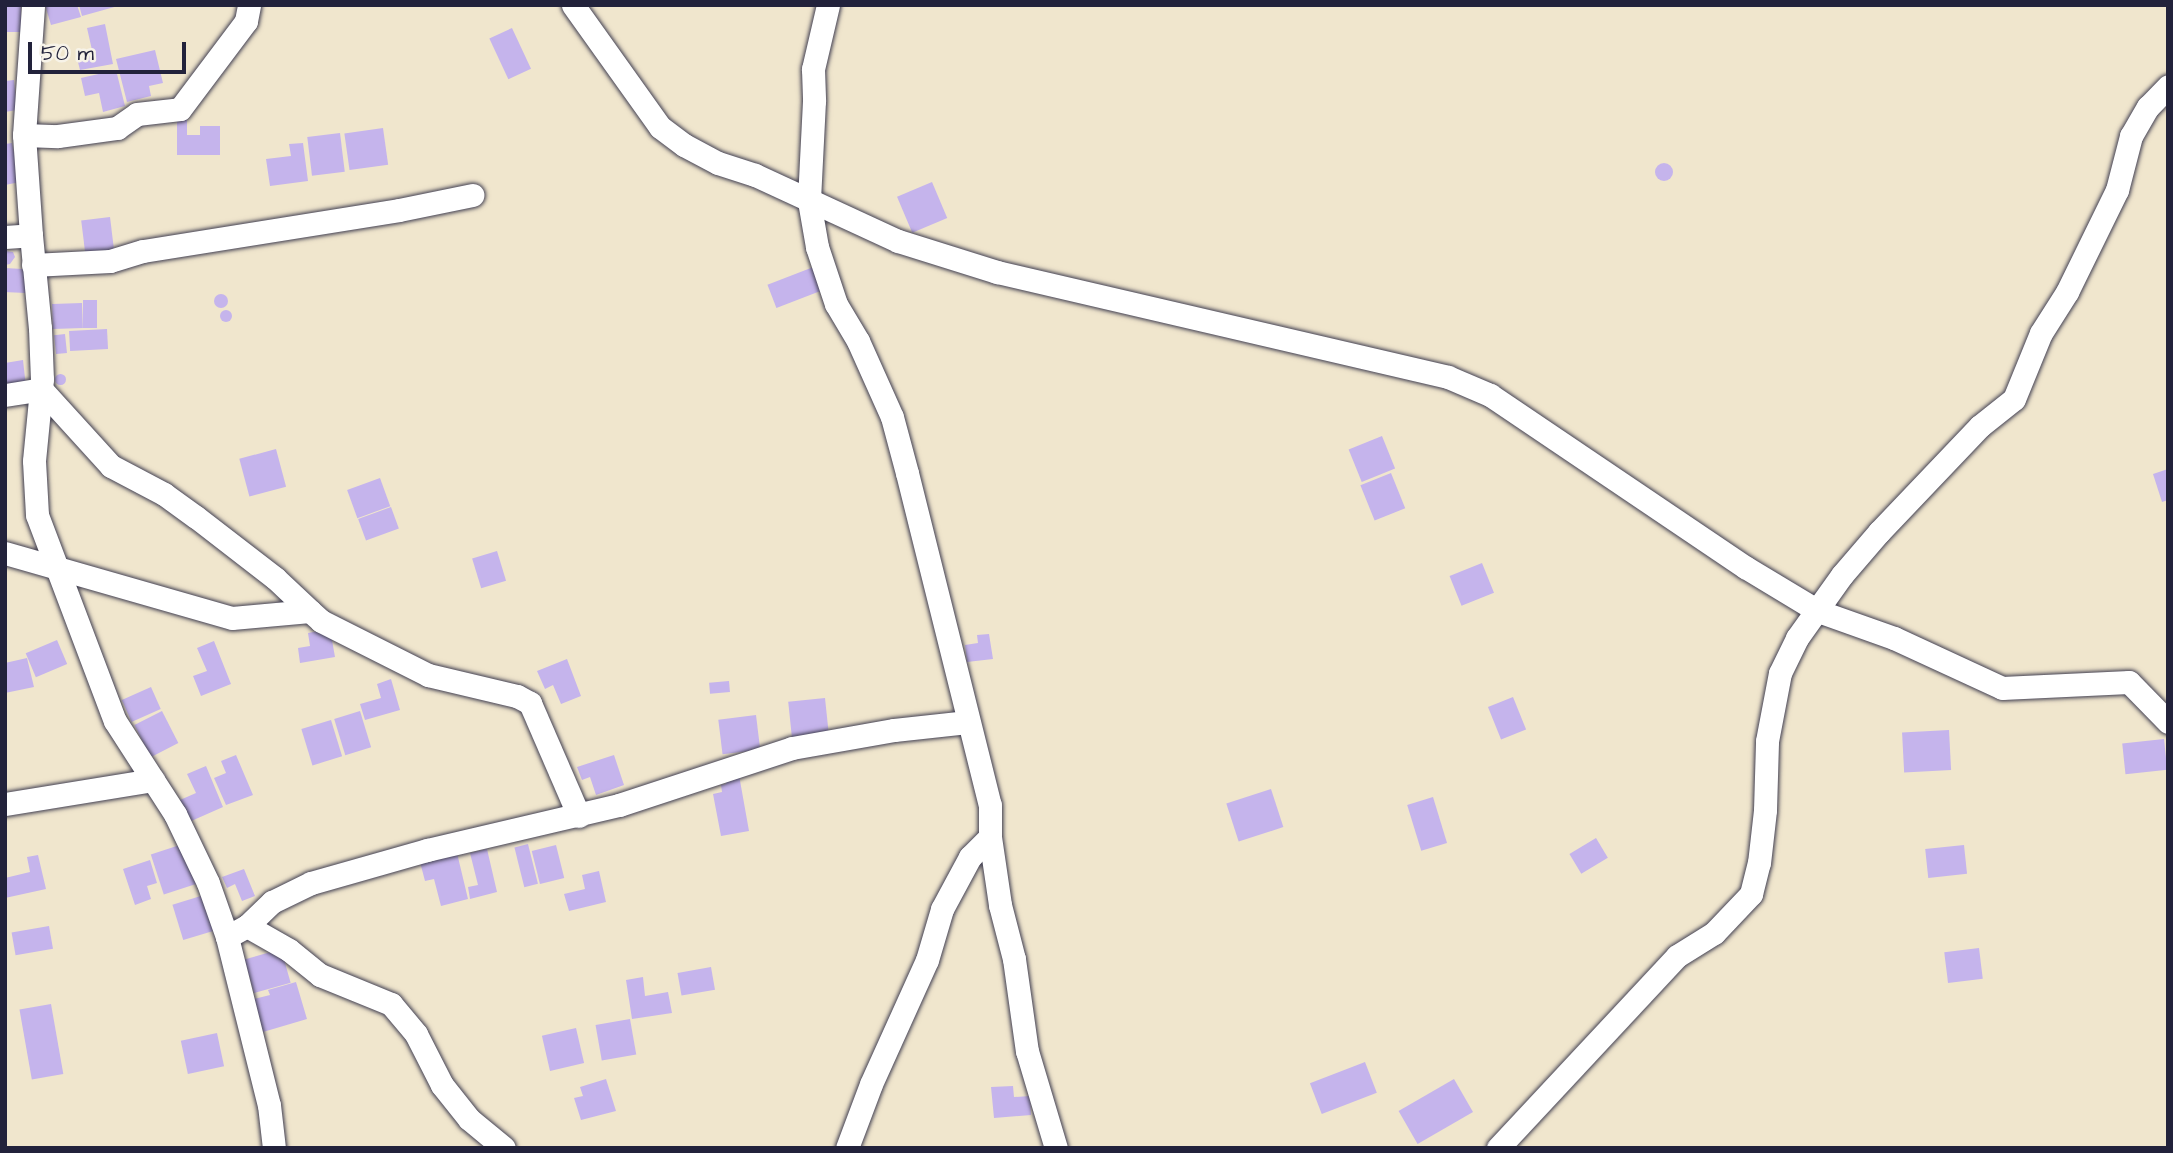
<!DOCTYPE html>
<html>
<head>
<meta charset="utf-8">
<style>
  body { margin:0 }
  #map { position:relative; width:2173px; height:1153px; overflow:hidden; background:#f0e6cd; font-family:"Architects Daughter",sans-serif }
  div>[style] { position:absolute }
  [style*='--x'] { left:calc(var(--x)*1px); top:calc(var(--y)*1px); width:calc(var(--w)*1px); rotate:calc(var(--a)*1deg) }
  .building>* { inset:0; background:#c5b4ec; transform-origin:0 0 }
  .round { border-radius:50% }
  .roads { filter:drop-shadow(0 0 2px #413f51) drop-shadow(0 0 2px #413f51) }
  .minor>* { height:23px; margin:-11.5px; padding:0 11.5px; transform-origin:11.5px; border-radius:11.5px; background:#fff }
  span { translate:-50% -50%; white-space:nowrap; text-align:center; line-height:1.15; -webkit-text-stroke:6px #f7f3e8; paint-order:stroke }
  .frame { position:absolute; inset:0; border:7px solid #22223b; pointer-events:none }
  .scale { position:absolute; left:28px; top:42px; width:158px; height:32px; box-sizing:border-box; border:4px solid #22223b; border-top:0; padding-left:9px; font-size:21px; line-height:24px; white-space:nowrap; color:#22223b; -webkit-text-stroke:5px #f7f3e8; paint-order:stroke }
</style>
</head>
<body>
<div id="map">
  <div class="building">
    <i style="left:5px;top:5px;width:16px;height:27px"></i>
    <i style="clip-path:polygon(45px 5px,77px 5px,81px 17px,51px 25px)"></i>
    <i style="clip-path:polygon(79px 5px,118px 5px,118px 6px,82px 16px)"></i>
    <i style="clip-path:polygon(105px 24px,113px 64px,80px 70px,76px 54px,92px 50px,87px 28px)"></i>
    <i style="left:512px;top:28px;width:45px;height:25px;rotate:65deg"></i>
    <i style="clip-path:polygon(155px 50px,163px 83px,149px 86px,151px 96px,127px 102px,116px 59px)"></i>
    <i style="clip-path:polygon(116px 70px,125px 106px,103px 112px,99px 93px,85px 96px,81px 78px)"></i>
    <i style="clip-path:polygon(14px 80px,17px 110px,5px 112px,5px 81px)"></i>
    <i style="clip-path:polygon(177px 118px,187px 118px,187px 135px,200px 135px,200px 126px,220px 126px,220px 155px,177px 155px)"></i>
    <i style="left:383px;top:128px;width:37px;height:39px;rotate:82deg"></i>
    <i style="left:340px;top:133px;width:39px;height:33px;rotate:83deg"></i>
    <i style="clip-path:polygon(12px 143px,20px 182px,5px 185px,5px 144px)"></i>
    <i style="clip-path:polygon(303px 143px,308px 181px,270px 186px,266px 159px,291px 156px,289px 144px)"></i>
    <i class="round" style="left:1655px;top:163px;width:18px;height:18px"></i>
    <i style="left:932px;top:182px;width:39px;height:38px;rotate:67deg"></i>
    <i style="left:110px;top:217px;width:41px;height:29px;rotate:83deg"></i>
    <i style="clip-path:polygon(5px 251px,13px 252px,15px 257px,10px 264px,5px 265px)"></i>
    <i style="left:816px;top:266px;width:25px;height:52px;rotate:69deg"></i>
    <i style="left:5px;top:268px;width:22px;height:24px;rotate:3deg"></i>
    <i class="round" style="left:214px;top:294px;width:14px;height:14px"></i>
    <i style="left:83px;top:300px;width:14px;height:28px"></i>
    <i style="left:82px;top:303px;width:25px;height:30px;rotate:88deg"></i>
    <i class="round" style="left:220px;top:310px;width:12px;height:12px"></i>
    <i style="left:107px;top:329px;width:20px;height:38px;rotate:87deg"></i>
    <i style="left:65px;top:334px;width:19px;height:11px;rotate:84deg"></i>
    <i style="clip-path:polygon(23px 360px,26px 387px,5px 389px,5px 363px)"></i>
    <i class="round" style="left:54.5px;top:373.5px;width:11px;height:11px"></i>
    <i style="left:1382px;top:436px;width:35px;height:36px;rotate:68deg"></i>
    <i style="left:276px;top:449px;width:39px;height:38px;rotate:75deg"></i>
    <i style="clip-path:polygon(2168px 469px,2168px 500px,2162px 502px,2153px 474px)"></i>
    <i style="left:1391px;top:473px;width:38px;height:33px;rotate:68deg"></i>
    <i style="left:380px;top:478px;width:30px;height:35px;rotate:70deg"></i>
    <i style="left:391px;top:507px;width:23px;height:35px;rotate:70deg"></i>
    <i style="left:497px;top:551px;width:31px;height:26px;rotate:73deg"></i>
    <i style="left:1482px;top:563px;width:32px;height:35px;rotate:68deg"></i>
    <i style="clip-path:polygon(330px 629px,335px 657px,300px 663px,298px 648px,310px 646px,308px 633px)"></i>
    <i style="clip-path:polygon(989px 634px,993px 659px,967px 662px,965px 645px,978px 643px,977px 635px)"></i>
    <i style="left:57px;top:640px;width:26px;height:34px;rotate:67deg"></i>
    <i style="clip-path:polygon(214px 641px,231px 684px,201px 696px,193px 676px,207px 671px,197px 648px)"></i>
    <i style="clip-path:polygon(27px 658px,34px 687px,5px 693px,5px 663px)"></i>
    <i style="clip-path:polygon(567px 659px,581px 696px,561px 704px,553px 685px,545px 689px,537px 671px)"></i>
    <i style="clip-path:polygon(391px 679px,400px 710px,365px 720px,360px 704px,381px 698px,377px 684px)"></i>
    <i style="left:729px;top:681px;width:11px;height:20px;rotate:85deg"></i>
    <i style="left:151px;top:687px;width:24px;height:32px;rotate:66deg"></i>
    <i style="left:1513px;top:697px;width:35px;height:27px;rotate:68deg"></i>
    <i style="left:825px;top:698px;width:39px;height:37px;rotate:84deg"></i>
    <i style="left:162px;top:711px;width:36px;height:31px;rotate:63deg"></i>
    <i style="left:360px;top:711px;width:38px;height:27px;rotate:73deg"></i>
    <i style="left:756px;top:715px;width:35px;height:38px;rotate:83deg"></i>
    <i style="left:331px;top:720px;width:38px;height:31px;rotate:73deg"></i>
    <i style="left:1949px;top:730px;width:40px;height:47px;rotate:87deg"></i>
    <i style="left:2164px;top:739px;width:31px;height:42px;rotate:84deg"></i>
    <i style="clip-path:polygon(236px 755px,253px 795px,226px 805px,214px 778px,226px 773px,221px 761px)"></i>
    <i style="clip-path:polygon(614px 755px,624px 785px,596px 795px,590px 777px,582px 780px,577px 767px)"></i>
    <i style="clip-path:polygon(206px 766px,223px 807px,189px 822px,180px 800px,196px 793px,187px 774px)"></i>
    <i style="clip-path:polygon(739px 775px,749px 831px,721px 836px,713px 794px,722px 792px,721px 785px,726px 784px,725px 777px)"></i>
    <i style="left:1271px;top:789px;width:40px;height:47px;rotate:72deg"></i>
    <i style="left:1433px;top:797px;width:48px;height:27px;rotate:73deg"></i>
    <i style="left:1596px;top:838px;width:23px;height:31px;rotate:59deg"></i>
    <i style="left:186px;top:843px;width:42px;height:37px;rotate:72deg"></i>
    <i style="left:528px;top:844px;width:41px;height:14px;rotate:76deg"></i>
    <i style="left:556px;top:845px;width:34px;height:25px;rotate:76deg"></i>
    <i style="left:1964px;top:845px;width:29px;height:39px;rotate:84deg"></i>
    <i style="clip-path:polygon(487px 849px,497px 892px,470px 899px,468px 887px,478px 885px,470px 853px)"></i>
    <i style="clip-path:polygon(457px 853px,468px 899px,441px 906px,434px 879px,425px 881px,420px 862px)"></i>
    <i style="clip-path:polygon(38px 855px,46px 889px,5px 898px,5px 878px,30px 872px,27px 857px)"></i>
    <i style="clip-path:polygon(150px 860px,157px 883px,147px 886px,151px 899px,135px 905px,123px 869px)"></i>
    <i style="clip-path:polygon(244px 869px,255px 896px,242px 901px,235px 884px,227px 888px,222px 877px)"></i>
    <i style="clip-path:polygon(599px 871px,606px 902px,569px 911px,564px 894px,585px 889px,582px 875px)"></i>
    <i style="left:204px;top:895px;width:37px;height:33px;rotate:73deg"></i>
    <i style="left:49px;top:926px;width:23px;height:38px;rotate:80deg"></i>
    <i style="left:1979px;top:948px;width:31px;height:35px;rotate:83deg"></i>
    <i style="left:281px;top:949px;width:35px;height:38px;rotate:74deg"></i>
    <i style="left:711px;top:967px;width:23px;height:34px;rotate:80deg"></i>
    <i style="clip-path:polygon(643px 977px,645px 996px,668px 992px,672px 1013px,632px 1019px,626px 980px)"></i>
    <i style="clip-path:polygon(296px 982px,307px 1019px,263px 1032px,254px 999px,270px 995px,268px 990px)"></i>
    <i style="left:51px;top:1004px;width:71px;height:32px;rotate:80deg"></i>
    <i style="left:630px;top:1019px;width:36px;height:35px;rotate:80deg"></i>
    <i style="left:576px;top:1028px;width:36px;height:35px;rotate:77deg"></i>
    <i style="left:217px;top:1033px;width:34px;height:37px;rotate:78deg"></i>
    <i style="left:1365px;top:1062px;width:33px;height:59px;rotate:69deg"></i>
    <i style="clip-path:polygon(606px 1079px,616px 1111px,581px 1120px,574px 1098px,583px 1096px,580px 1087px)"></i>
    <i style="left:1454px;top:1079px;width:38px;height:64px;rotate:60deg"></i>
    <i style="clip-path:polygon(1013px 1086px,1014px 1097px,1030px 1096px,1031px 1115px,994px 1118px,991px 1087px)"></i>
  </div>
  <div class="roads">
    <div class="minor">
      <i style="--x:573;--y:5;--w:150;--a:54.5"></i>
      <i style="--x:660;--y:127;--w:30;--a:37"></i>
      <i style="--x:684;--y:145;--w:38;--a:28"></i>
      <i style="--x:718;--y:163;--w:39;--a:18"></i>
      <i style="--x:755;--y:175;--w:157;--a:24.8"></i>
      <i style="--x:898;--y:241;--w:104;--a:17.4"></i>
      <i style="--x:997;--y:272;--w:463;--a:13.1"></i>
      <i style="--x:1448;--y:377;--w:46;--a:23.2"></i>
      <i style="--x:1490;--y:395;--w:308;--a:34"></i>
      <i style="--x:1745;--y:567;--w:85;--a:31.1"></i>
      <i style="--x:1818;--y:611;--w:81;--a:19.6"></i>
      <i style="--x:1894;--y:638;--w:119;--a:24.8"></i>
      <i style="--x:2002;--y:688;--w:127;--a:-2.7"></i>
      <i style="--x:2129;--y:682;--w:56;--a:45.7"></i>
      <i style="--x:828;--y:5;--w:66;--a:103.2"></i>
      <i style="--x:813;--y:69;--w:32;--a:88"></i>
      <i style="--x:814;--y:101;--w:100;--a:92.9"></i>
      <i style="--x:809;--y:201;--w:47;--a:80.1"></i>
      <i style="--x:817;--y:247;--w:60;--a:71.6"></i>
      <i style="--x:836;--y:304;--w:43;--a:59.3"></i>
      <i style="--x:858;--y:341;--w:83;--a:65.9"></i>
      <i style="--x:892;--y:417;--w:58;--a:75"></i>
      <i style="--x:907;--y:473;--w:342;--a:76"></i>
      <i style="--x:990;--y:805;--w:32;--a:90"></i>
      <i style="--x:990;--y:837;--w:69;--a:81.6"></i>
      <i style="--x:1000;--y:905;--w:56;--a:75.5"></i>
      <i style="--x:1014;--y:959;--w:93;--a:82"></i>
      <i style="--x:1027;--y:1051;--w:101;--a:73.4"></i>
      <i style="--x:24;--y:135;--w:34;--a:2"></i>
      <i style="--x:58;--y:136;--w:60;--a:-7.7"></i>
      <i style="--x:117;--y:128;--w:24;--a:-35"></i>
      <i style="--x:137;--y:114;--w:43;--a:-6.6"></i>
      <i style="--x:180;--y:109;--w:110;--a:-53.1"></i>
      <i style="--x:246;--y:21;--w:16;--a:-79"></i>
      <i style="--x:31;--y:235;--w:93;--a:84.5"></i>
      <i style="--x:40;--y:328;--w:51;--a:87.8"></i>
      <i style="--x:42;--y:379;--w:82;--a:95.6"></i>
      <i style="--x:34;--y:461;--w:54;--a:86.8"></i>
      <i style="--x:37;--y:515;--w:220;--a:69.3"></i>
      <i style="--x:115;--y:721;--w:111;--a:57.2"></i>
      <i style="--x:175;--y:814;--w:76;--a:64.4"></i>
      <i style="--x:208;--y:883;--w:57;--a:70.6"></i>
      <i style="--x:227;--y:937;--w:173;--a:76"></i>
      <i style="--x:269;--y:1105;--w:43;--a:83.4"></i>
      <i style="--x:5;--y:237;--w:26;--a:-4"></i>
      <i style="--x:31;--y:235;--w:100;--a:-94"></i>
      <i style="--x:24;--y:135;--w:130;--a:-86"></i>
      <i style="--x:33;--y:265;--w:77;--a:-3"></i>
      <i style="--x:110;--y:261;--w:34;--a:-17"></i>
      <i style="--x:143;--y:251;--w:259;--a:-9.1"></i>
      <i style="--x:399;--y:210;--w:75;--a:-11.6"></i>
      <i style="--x:5;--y:395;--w:36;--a:-9"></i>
      <i style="--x:41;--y:389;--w:104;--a:47.7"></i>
      <i style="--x:111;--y:466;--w:60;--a:27.8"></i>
      <i style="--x:164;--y:494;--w:39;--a:36"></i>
      <i style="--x:196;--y:517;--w:100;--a:37.7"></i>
      <i style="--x:275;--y:578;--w:48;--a:43.3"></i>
      <i style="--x:5;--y:553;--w:236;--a:16"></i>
      <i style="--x:232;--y:618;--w:78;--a:-5.1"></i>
      <i style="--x:310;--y:611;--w:15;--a:42"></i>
      <i style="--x:321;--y:621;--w:120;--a:26.8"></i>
      <i style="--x:428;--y:675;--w:91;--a:13.3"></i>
      <i style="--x:517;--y:696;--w:15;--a:28"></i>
      <i style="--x:530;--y:703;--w:123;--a:66.6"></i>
      <i style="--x:5;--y:804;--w:150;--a:-9.2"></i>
      <i style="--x:247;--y:926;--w:48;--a:29.7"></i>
      <i style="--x:289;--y:950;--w:40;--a:39"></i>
      <i style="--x:320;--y:975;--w:77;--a:22.2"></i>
      <i style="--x:391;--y:1004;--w:39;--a:50"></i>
      <i style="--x:416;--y:1034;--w:57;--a:63"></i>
      <i style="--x:442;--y:1085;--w:43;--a:51.5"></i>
      <i style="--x:469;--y:1119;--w:45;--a:39.6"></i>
      <i style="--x:227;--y:937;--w:23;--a:-29"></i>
      <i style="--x:247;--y:926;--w:35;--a:-44"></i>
      <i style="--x:272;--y:902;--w:43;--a:-26"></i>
      <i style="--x:311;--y:883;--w:121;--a:-15.9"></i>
      <i style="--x:427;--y:850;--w:197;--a:-13.2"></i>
      <i style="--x:619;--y:805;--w:182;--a:-18.2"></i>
      <i style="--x:792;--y:748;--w:104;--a:-10"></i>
      <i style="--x:894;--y:730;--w:74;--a:-6.2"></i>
      <i style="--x:847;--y:1148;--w:68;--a:-69.4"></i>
      <i style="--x:871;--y:1084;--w:136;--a:-65.7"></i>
      <i style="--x:927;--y:960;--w:53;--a:-73.6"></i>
      <i style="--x:942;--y:909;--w:59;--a:-61.7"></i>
      <i style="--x:970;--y:857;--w:28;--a:-45"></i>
      <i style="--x:1498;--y:1148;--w:262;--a:-47"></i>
      <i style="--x:1677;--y:956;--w:44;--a:-31.9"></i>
      <i style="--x:1714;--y:933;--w:54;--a:-46.5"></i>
      <i style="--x:1751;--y:894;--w:32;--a:-76"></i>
      <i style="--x:1759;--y:863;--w:53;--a:-83.5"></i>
      <i style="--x:1765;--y:810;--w:69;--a:-88.3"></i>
      <i style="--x:1767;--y:741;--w:69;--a:-79.2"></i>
      <i style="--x:1780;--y:673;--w:39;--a:-64"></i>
      <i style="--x:1797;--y:638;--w:77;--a:-54.5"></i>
      <i style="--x:1842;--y:575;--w:57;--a:-49.3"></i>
      <i style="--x:1879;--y:532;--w:146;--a:-46.4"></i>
      <i style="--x:1980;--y:426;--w:43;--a:-38.5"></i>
      <i style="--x:2014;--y:399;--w:71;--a:-67.8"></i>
      <i style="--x:2041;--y:333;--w:49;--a:-57.6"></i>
      <i style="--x:2067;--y:292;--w:114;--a:-63.9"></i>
      <i style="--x:2117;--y:190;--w:56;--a:-75.5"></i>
      <i style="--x:2131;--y:136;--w:34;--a:-60"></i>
      <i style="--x:2148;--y:107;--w:29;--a:-46"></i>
    </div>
  </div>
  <div class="frame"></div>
  <div class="scale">50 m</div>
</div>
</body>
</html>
